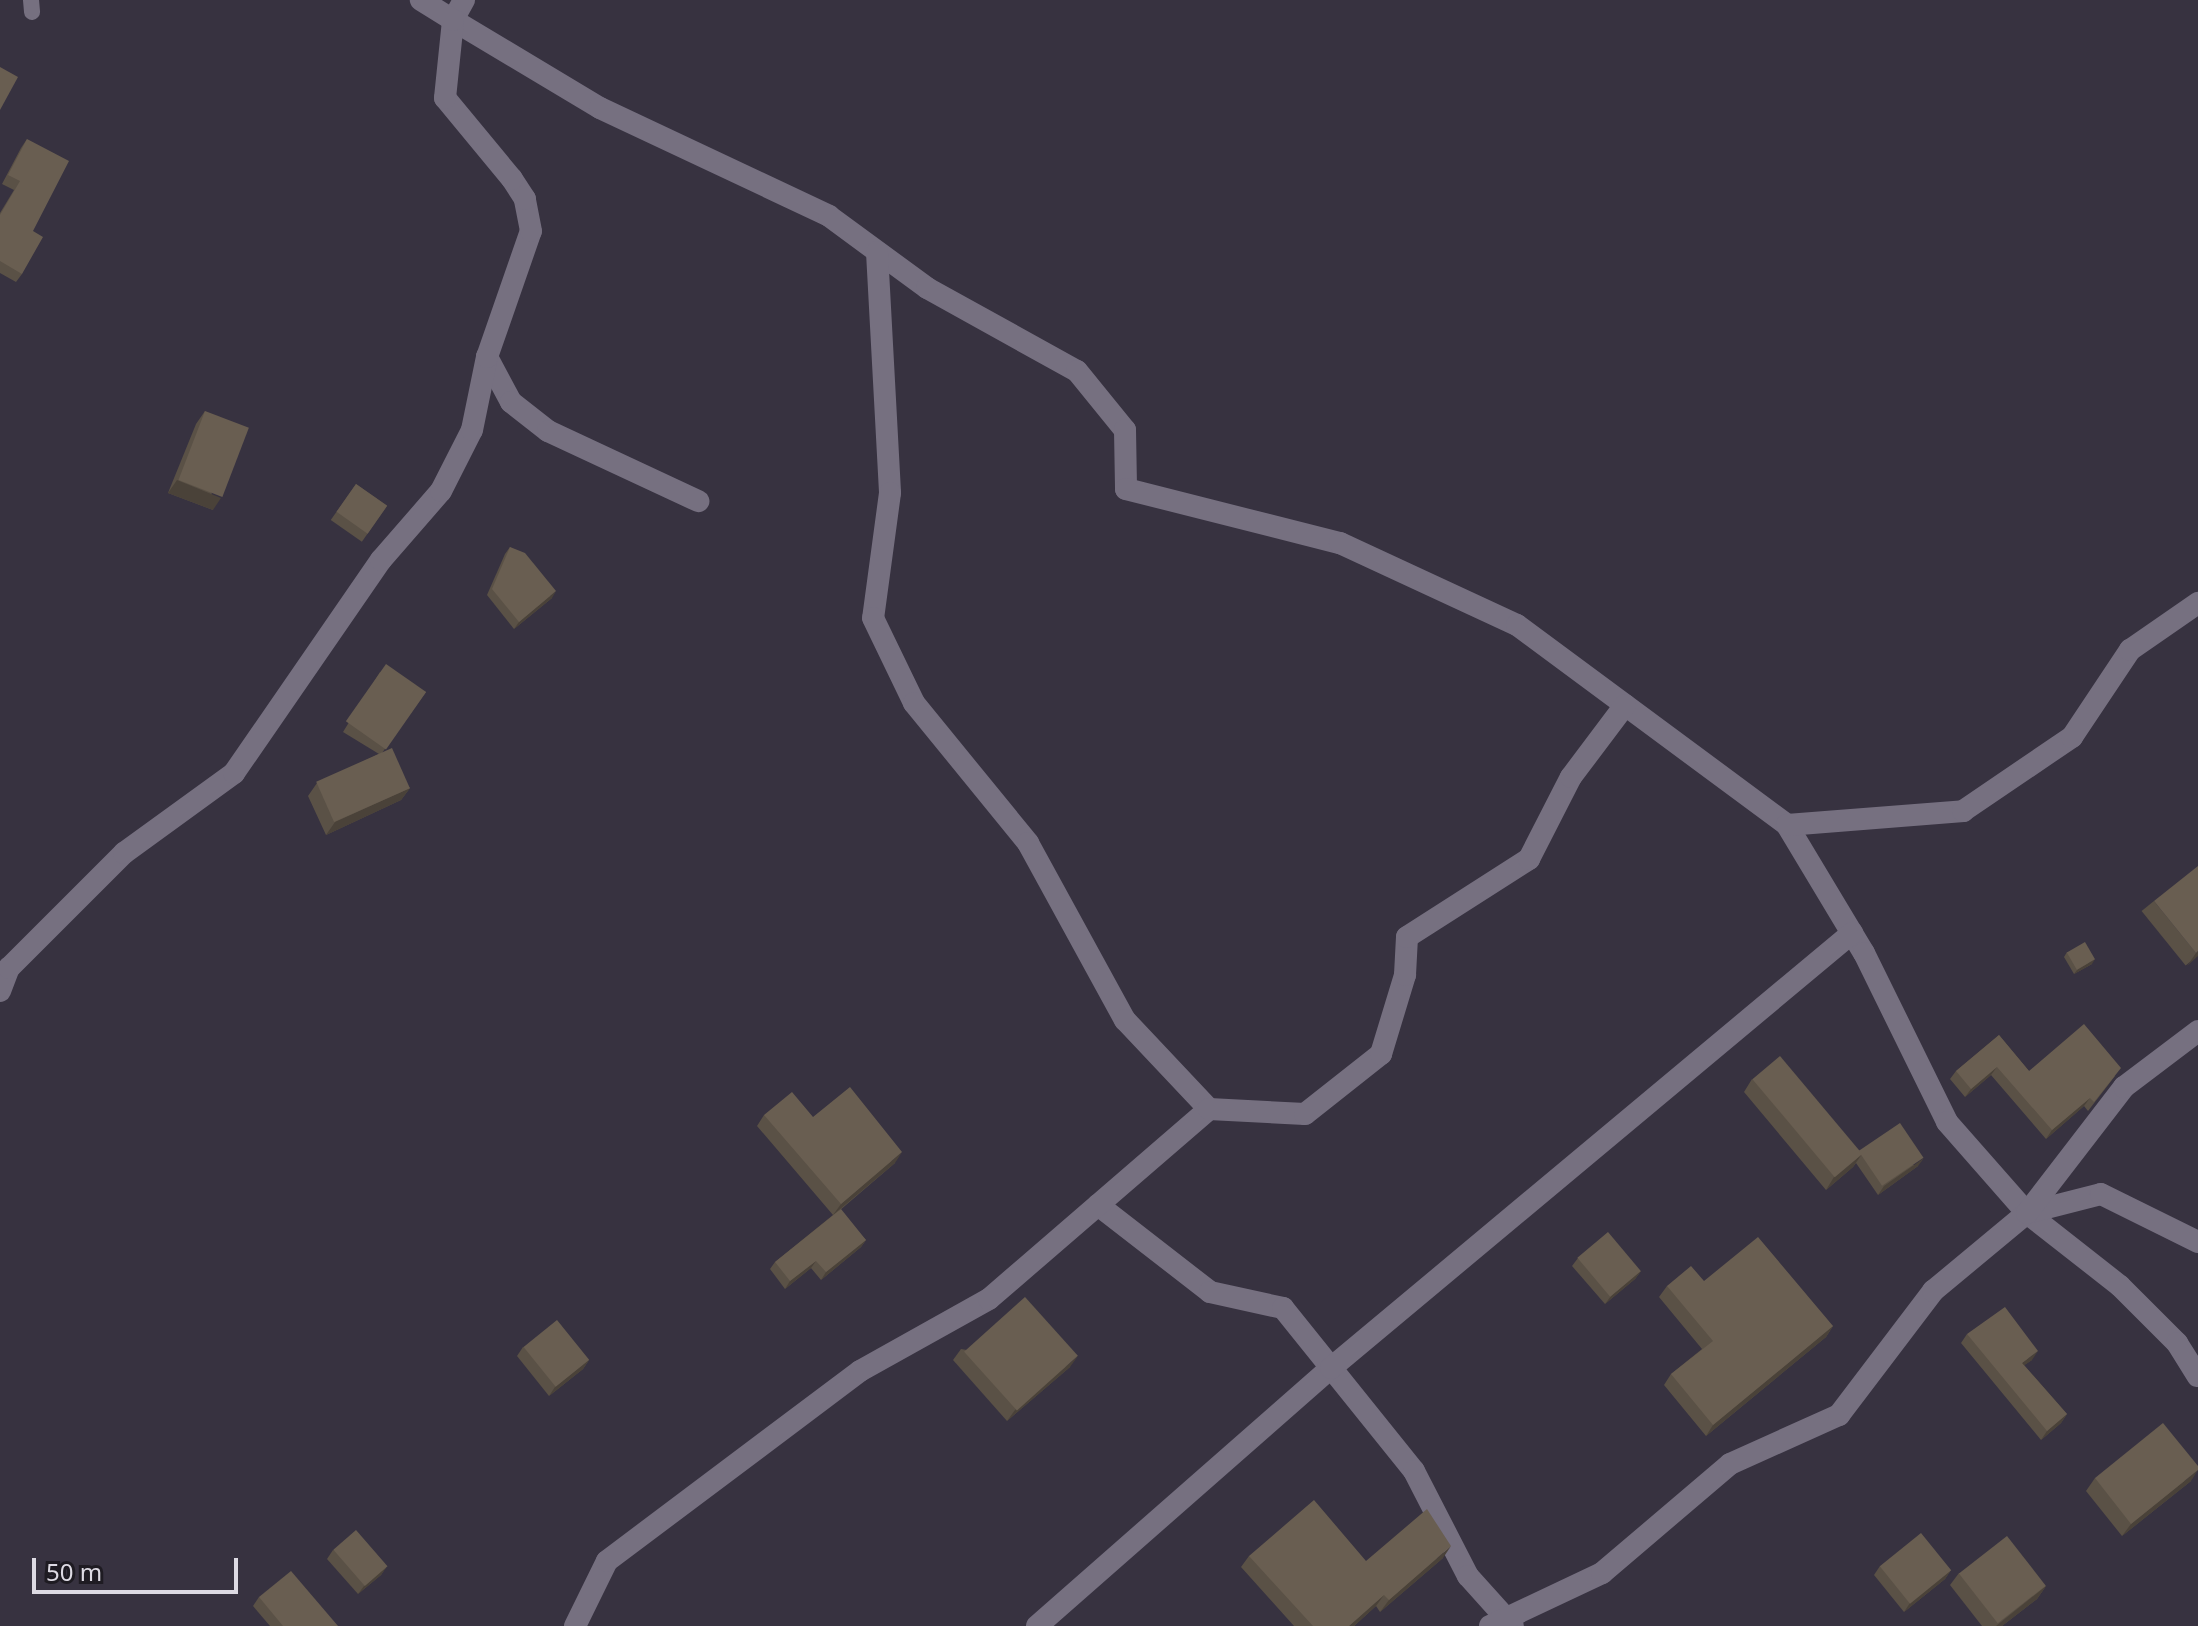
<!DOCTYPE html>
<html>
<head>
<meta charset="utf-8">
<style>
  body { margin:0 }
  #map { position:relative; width:2198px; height:1626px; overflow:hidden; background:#373240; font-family:"Noto Sans",sans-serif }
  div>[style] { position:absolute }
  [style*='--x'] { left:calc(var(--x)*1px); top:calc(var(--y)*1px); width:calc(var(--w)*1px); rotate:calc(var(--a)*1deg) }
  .service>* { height:16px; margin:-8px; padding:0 8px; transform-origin:8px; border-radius:8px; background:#767080 }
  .minor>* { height:22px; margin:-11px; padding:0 11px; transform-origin:11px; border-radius:11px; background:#767080 }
  .wall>* { inset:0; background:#5a5146; transform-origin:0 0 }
  .shaded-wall>* { inset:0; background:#4a4239 }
  .building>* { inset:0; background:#695e51; transform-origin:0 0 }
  span { translate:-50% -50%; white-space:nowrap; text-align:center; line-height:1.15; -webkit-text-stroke:8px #1e1b22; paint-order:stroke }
  .scale { position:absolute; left:32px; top:1558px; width:206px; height:36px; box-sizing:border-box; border:4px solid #dddae3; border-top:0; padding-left:10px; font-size:24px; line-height:28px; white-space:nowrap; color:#dddae3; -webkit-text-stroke:6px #1e1b22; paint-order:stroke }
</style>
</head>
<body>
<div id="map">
  <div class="service">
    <i style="--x:31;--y:0;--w:12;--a:85"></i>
  </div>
  <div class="minor">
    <i style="--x:464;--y:0;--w:23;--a:119"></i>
    <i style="--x:453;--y:20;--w:171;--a:30.9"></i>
    <i style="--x:600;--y:108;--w:253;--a:25.2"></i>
    <i style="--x:829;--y:216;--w:122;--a:36.3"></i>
    <i style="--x:927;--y:288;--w:171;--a:29"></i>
    <i style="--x:1077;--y:371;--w:76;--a:50.9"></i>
    <i style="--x:1125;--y:430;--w:59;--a:89"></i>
    <i style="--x:1126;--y:489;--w:221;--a:14.2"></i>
    <i style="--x:1340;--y:543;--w:195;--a:24.9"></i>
    <i style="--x:1517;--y:625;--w:336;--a:36.5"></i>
    <i style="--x:1787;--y:825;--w:149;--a:59"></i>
    <i style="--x:1864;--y:953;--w:188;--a:63.8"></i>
    <i style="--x:1947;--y:1122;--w:121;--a:48.7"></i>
    <i style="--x:2027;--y:1213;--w:118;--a:38.1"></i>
    <i style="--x:2120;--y:1286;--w:81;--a:45"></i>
    <i style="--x:2177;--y:1343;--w:39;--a:58"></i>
    <i style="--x:877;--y:252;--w:241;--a:86.9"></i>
    <i style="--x:890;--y:493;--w:126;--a:97.7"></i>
    <i style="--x:873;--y:618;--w:94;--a:64.2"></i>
    <i style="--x:914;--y:703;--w:181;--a:50.8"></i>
    <i style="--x:1028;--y:843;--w:202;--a:61.3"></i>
    <i style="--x:1125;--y:1020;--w:122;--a:46.7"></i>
    <i style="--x:487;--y:357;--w:51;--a:61.9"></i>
    <i style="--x:511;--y:402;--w:47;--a:38.1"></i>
    <i style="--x:548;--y:431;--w:166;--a:25"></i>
    <i style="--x:1787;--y:825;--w:177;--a:-4.5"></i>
    <i style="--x:1963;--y:811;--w:132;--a:-34.2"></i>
    <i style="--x:2072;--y:737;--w:105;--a:-56.3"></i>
    <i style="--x:2130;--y:650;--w:83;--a:-34.7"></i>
    <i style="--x:0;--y:991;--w:25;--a:-69"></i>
    <i style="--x:9;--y:968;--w:163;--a:-45"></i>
    <i style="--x:124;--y:853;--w:136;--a:-36"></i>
    <i style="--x:234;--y:773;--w:259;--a:-55.4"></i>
    <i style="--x:381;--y:560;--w:91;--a:-49"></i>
    <i style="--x:441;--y:491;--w:68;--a:-63.1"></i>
    <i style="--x:472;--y:430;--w:75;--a:-78.4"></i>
    <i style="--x:487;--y:357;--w:133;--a:-70.8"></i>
    <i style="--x:531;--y:231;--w:33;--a:-101"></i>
    <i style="--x:525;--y:199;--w:24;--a:-123"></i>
    <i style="--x:512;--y:179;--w:105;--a:-129.6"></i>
    <i style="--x:445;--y:98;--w:78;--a:-84.1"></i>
    <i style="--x:453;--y:20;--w:38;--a:-148"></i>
    <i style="--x:1098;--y:1205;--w:142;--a:37.8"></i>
    <i style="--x:1210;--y:1292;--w:75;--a:12.4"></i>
    <i style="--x:1283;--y:1308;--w:209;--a:51.2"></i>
    <i style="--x:1414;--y:1471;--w:118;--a:62.8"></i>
    <i style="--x:1468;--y:1576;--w:67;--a:48"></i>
    <i style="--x:2027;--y:1213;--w:76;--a:-14.4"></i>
    <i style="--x:2101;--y:1194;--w:108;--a:26.3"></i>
    <i style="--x:575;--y:1626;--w:72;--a:-63.8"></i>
    <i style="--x:607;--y:1561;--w:316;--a:-36.9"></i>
    <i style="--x:860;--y:1371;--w:148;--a:-29.2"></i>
    <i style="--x:989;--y:1299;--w:291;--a:-40.8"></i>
    <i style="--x:1209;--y:1109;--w:96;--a:3"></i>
    <i style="--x:1305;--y:1114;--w:97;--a:-38.3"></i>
    <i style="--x:1381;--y:1054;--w:83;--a:-73.1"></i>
    <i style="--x:1405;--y:975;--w:38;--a:-87"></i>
    <i style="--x:1407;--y:937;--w:145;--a:-32.6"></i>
    <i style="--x:1529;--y:859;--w:92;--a:-62.9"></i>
    <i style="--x:1571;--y:777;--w:90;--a:-53.1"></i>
    <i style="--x:1037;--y:1626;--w:391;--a:-41.3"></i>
    <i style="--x:1331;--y:1368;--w:679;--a:-39.86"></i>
    <i style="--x:1490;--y:1626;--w:124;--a:-25.3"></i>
    <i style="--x:1602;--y:1573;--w:168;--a:-40.4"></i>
    <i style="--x:1730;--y:1464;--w:120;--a:-24.2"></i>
    <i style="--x:1839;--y:1415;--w:156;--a:-52.8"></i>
    <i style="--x:1933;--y:1291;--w:122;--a:-39.7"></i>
    <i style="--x:2027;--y:1213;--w:159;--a:-52.4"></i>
    <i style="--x:2124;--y:1087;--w:93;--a:-37.1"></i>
  </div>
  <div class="wall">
    <i style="clip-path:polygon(27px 139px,33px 231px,22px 274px,16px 282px,0 273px,0 213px,14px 190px,2px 184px,21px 148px)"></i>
    <i style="clip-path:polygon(205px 411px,213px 510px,168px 493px,196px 424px)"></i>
    <i style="left:356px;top:484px;width:38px;height:44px;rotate:35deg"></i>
    <i style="clip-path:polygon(510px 547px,552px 598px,514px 629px,487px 595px,505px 554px)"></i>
    <i style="clip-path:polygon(380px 672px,426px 692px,382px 753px,410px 788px,401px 800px,326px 835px,308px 796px,317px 783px,379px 754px,343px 732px)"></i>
    <i style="left:2154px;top:901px;width:70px;height:16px;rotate:51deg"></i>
    <i style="clip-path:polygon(2067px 952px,2092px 964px,2074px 974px,2064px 957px)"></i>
    <i style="clip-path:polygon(1999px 1035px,2029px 1071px,2115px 1076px,2088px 1111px,2084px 1106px,2046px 1139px,1991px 1075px,1965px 1097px,1950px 1079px,1956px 1071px)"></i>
    <i style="clip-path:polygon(1752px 1079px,1860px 1151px,1918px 1166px,1878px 1195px,1856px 1163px,1853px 1167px,1826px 1190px,1744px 1092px)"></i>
    <i style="clip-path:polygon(764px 1115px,813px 1117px,895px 1163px,839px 1211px,866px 1240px,861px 1247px,821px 1280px,811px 1268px,785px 1289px,770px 1269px,775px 1262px,833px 1215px,757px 1126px)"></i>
    <i style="clip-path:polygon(1578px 1258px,1641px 1271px,1635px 1279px,1605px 1304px,1572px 1266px)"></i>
    <i style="clip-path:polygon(1704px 1281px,1833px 1326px,1826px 1337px,1706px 1436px,1664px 1385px,1671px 1374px,1702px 1349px,1659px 1297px,1667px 1286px)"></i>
    <i style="clip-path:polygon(1967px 1334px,2032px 1360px,2024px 1365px,2067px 1414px,2061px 1423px,2041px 1440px,1961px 1343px)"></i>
    <i style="clip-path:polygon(523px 1347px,589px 1360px,583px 1369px,549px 1396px,517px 1356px)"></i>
    <i style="clip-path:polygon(961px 1349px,1070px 1367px,1007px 1421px,953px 1360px)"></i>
    <i style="clip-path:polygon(2095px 1478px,2191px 1481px,2122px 1536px,2086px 1491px)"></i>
    <i style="clip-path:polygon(333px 1550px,387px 1566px,381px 1575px,358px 1594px,327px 1559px)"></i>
    <i style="clip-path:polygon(1249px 1556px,1366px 1561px,1443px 1558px,1380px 1612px,1376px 1606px,1354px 1626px,1294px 1626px,1241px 1567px)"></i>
    <i style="clip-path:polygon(1880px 1566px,1951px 1570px,1945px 1579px,1904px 1612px,1874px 1575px)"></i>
    <i style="clip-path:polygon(1959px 1573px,2046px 1586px,2037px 1599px,2002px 1626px,1982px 1626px,1950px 1585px)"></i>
    <i style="clip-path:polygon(259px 1597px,338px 1626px,270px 1626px,253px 1606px)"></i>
  </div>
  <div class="shaded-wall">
    <i style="clip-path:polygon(177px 480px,221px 498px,213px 510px,168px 493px)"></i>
    <i style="clip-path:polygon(556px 591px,552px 598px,514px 629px,519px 622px)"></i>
    <i style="clip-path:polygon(410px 788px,401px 800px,326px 835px,335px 822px)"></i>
    <i style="clip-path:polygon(2198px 951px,2198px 956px,2187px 966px,2196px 953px)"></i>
    <i style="clip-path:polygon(2095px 959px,2092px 964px,2074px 974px,2077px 970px)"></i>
    <i style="clip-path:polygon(1997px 1067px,1991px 1075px,1965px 1097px,1971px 1089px)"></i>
    <i style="clip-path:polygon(2090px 1098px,2084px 1106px,2046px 1139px,2052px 1130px)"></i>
    <i style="clip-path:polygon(902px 1152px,895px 1163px,833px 1215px,841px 1204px)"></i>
    <i style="clip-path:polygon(1862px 1154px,1853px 1167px,1826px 1190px,1834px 1177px)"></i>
    <i style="clip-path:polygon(1924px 1158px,1918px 1166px,1878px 1195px,1884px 1186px)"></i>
    <i style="clip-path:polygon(866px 1240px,861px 1247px,821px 1280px,826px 1272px)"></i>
    <i style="clip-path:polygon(816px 1261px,811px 1268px,785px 1289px,790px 1281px)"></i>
    <i style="clip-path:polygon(1641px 1271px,1635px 1279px,1605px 1304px,1611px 1296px)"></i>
    <i style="clip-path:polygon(1833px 1326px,1826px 1337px,1706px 1436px,1713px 1425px)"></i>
    <i style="clip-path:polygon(2038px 1351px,2032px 1360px,2016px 1371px,2022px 1363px)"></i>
    <i style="clip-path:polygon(1078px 1356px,1070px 1367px,1007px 1421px,1015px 1410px)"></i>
    <i style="clip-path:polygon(589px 1360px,583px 1369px,549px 1396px,555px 1387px)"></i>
    <i style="clip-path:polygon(2067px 1414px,2061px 1423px,2041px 1440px,2047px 1431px)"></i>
    <i style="clip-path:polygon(2198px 1470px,2191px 1481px,2122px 1536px,2131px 1524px)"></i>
    <i style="clip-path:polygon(1451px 1546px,1443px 1558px,1380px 1612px,1389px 1600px)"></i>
    <i style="clip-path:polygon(387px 1566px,381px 1575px,358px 1594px,364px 1586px)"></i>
    <i style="clip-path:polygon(1951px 1570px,1945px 1579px,1904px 1612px,1910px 1603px)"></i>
    <i style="clip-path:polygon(2046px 1586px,2037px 1599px,2002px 1626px,1996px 1626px)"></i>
    <i style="clip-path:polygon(1384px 1595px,1376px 1606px,1354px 1626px,1349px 1626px)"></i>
  </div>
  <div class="building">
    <i style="clip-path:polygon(0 67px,18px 77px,0 110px)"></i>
    <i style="clip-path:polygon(27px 139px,69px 161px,33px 231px,43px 237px,22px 274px,0 261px,0 215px,20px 181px,8px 175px)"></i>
    <i style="left:205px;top:411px;width:47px;height:74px;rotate:21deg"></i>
    <i style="left:356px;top:484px;width:38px;height:34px;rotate:35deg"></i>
    <i style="clip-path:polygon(510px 547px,525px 553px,556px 591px,519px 622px,492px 589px)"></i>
    <i style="left:386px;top:664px;width:49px;height:70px;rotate:35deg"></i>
    <i style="left:392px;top:748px;width:44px;height:83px;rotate:66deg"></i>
    <i style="clip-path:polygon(2198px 866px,2198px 951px,2196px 953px,2154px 901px)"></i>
    <i style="left:2085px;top:942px;width:20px;height:21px;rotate:60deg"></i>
    <i style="clip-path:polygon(2084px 1024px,2121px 1068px,2094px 1102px,2090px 1098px,2052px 1130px,1997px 1067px,1971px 1089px,1956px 1071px,1999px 1035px,2029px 1071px)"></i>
    <i style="left:1780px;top:1056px;width:128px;height:36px;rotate:50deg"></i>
    <i style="clip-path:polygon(850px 1087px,902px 1152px,841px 1204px,764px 1115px,792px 1092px,813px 1117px)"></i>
    <i style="left:1900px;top:1123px;width:42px;height:50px;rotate:56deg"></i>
    <i style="clip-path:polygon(841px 1209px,866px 1240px,826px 1272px,816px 1261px,790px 1281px,775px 1262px)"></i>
    <i style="left:1608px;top:1232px;width:51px;height:40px;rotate:50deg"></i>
    <i style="clip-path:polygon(1758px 1237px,1833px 1326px,1713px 1425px,1671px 1374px,1713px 1341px,1667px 1286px,1691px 1266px,1704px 1281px)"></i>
    <i style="left:1025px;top:1297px;width:79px;height:82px;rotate:48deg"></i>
    <i style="clip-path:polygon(2005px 1307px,2038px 1351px,2022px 1363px,2067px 1414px,2047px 1431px,1967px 1334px)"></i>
    <i style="left:557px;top:1320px;width:51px;height:43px;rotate:51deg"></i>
    <i style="clip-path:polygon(2163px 1423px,2198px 1466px,2198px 1470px,2131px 1524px,2095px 1478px)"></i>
    <i style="clip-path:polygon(1314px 1500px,1366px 1561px,1427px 1509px,1451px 1546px,1389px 1600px,1384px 1595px,1349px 1626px,1313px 1626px,1249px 1556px)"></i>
    <i style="left:356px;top:1530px;width:48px;height:30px;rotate:49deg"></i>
    <i style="left:1921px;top:1533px;width:48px;height:53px;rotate:51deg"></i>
    <i style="left:2007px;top:1536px;width:63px;height:61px;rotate:52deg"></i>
    <i style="clip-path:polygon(291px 1571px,338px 1626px,283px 1626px,259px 1597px)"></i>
  </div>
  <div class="scale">50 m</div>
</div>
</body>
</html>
